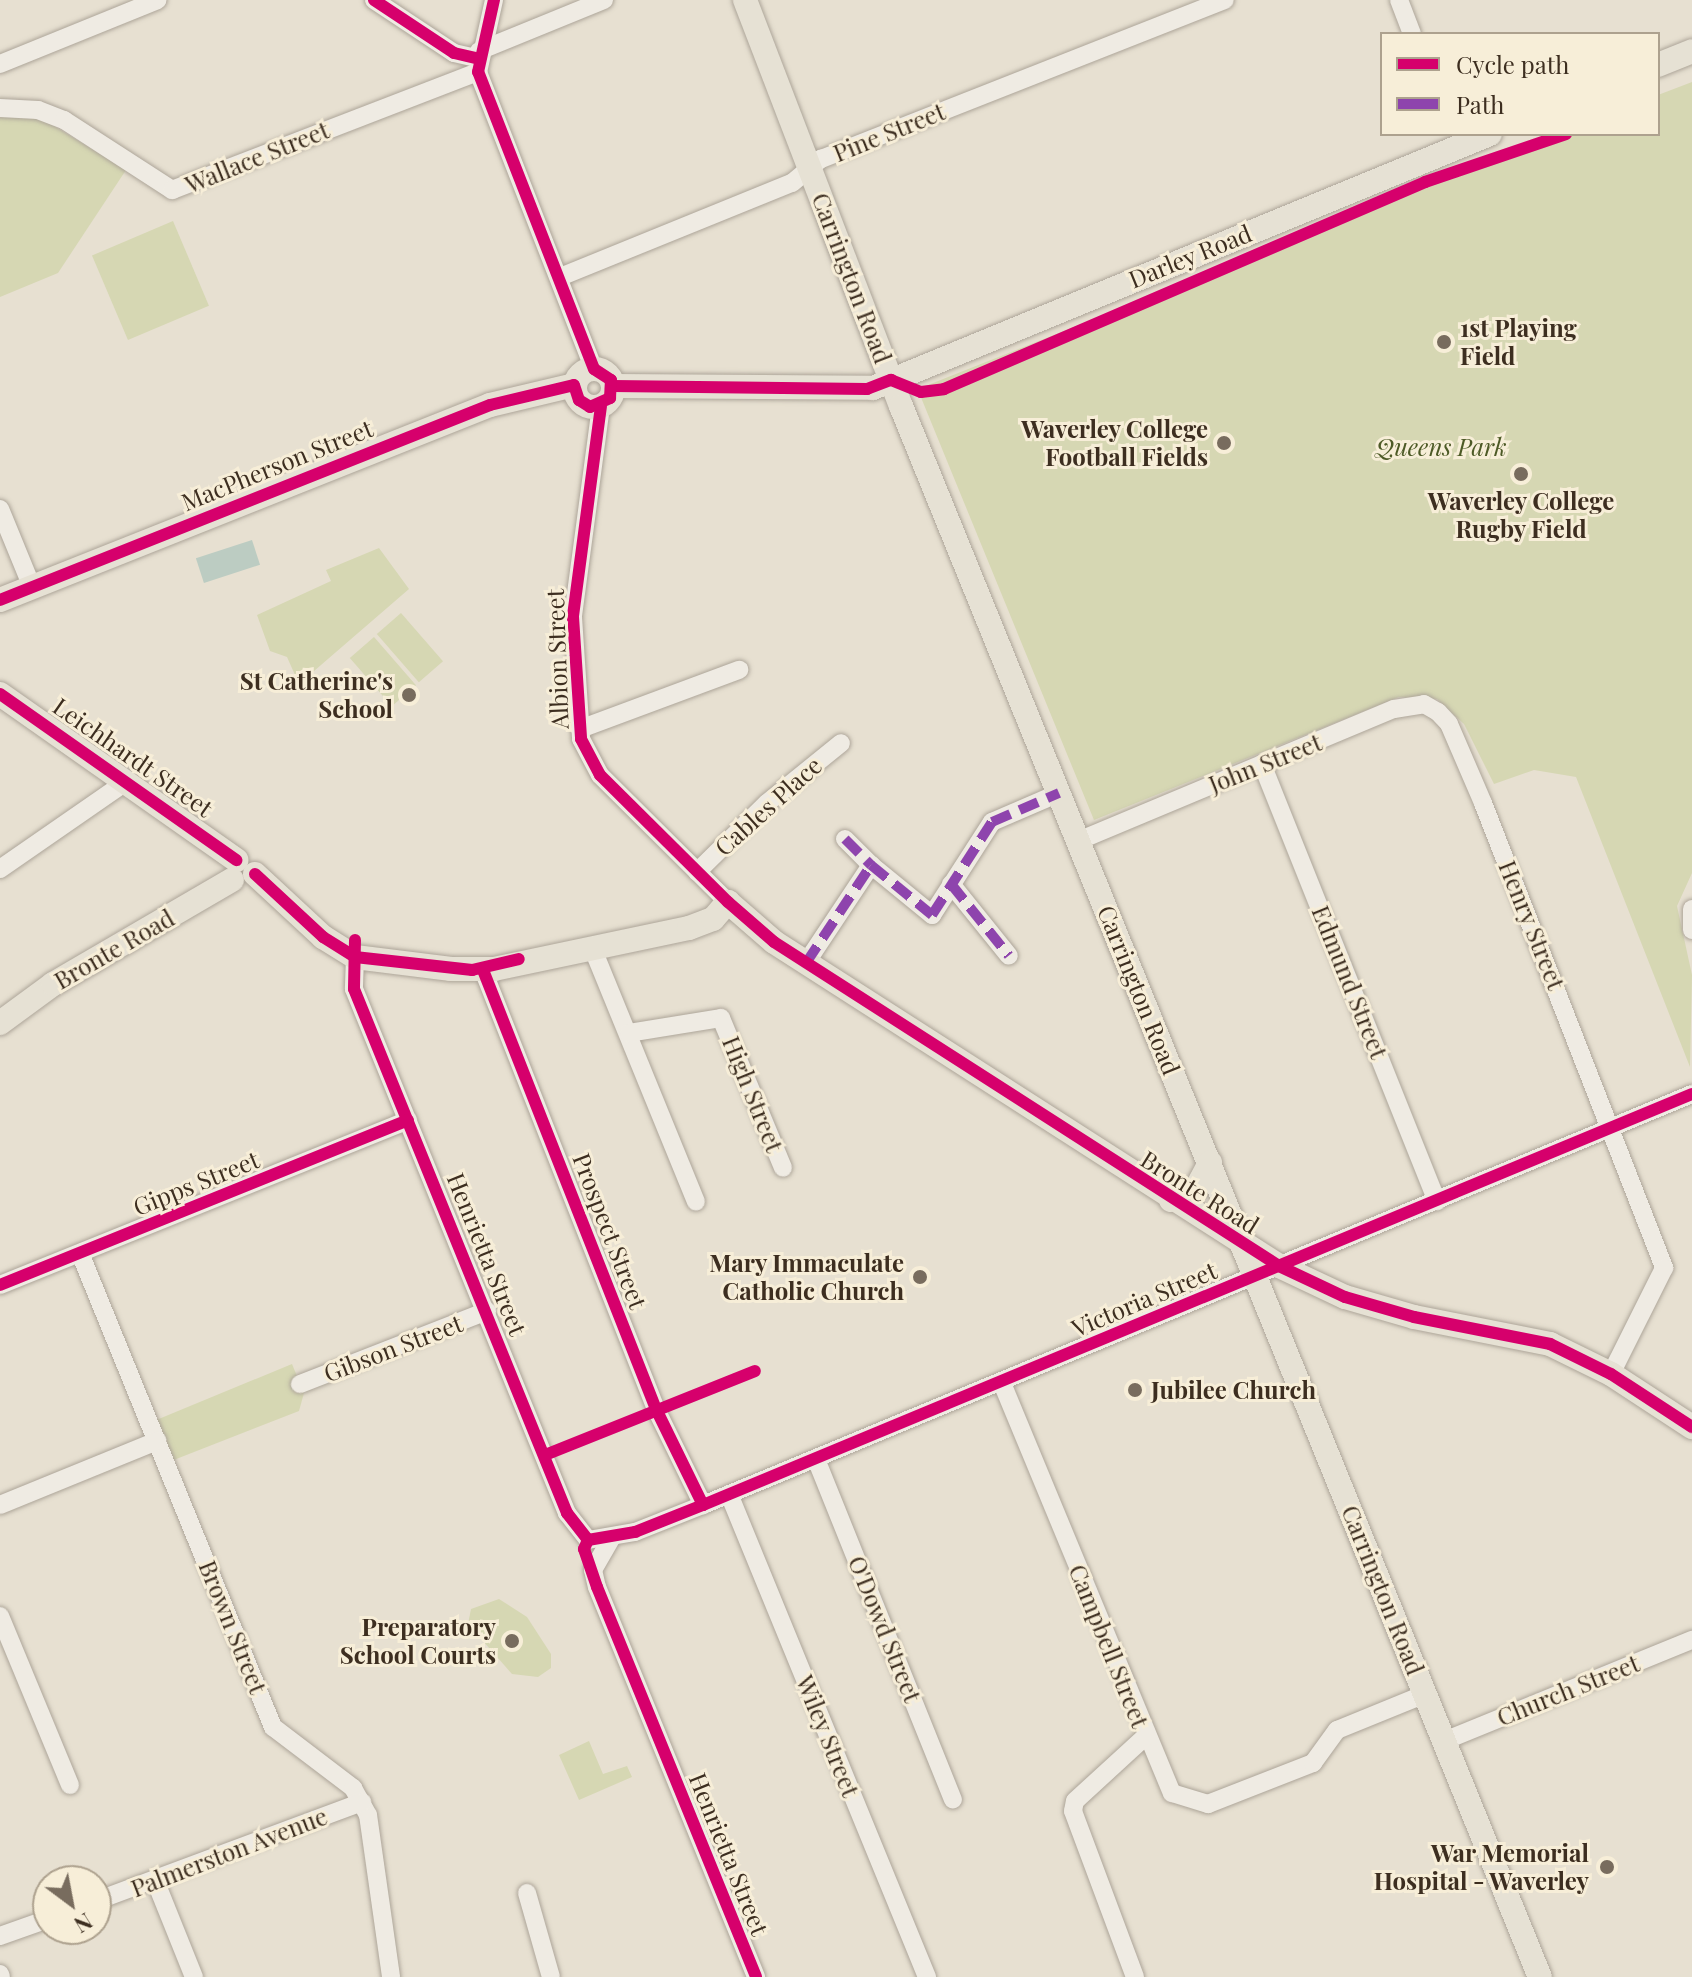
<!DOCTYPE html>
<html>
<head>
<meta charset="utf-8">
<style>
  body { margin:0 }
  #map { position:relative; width:1692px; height:1977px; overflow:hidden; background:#e7e0d1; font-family:"Playfair Display",serif }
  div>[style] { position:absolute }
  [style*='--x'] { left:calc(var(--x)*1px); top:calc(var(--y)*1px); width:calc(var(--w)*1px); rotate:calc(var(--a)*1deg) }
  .green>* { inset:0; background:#d6d7b3; transform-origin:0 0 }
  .water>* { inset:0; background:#bcccc2; transform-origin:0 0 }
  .roads { filter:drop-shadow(0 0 2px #ada599) drop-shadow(0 0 2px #ada599) }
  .minor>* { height:18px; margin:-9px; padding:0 9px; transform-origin:9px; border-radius:9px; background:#efebe3 }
  .major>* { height:24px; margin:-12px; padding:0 12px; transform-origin:12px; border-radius:12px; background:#e6e1d4 }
  .major>.ring { margin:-12px; padding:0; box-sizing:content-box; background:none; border:24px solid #e6e1d4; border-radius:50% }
  .quiet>* { height:10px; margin-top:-5px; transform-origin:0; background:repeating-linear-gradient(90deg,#8e44ad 0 20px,transparent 0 30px) }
  .cycleway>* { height:12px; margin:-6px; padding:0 6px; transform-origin:6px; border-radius:6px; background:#d6006c }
  .dots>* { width:22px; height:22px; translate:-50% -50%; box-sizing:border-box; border:4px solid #f7eed8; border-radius:50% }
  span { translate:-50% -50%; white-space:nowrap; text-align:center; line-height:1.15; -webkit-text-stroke:6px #f7eed8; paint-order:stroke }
  .street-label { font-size:24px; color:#3d2e20 }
  .poi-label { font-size:24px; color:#3d2e20; font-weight:700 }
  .left { translate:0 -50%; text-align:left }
  .right { translate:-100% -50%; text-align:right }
  .park-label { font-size:24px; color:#4d5a26; font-style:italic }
  .legend { position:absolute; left:1380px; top:32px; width:280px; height:104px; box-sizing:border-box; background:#f7eed8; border:2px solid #ada18e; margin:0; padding:10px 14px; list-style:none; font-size:24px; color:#3d2e20 }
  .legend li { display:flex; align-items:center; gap:16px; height:40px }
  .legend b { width:40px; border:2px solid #ada18e }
  .north { position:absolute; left:32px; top:1865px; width:80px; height:80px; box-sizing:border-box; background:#f7eed8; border:2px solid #ada18e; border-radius:50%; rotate:148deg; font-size:22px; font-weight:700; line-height:32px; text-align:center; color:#3d2e20 }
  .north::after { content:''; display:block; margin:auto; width:28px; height:36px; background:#786c5e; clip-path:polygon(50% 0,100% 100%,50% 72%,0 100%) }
</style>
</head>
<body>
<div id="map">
  <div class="green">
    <i style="clip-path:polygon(1692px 82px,1692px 873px,1677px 906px,1692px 975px,1690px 1067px,1576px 777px,1534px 770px,1494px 784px,1464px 724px,1437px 699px,1399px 697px,1094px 820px,920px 395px,923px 387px,1560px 134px,1658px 134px,1658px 95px)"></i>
    <i style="clip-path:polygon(0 115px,41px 118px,126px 170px,58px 273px,0 297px)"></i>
    <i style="left:173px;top:221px;width:92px;height:88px;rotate:67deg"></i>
    <i style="clip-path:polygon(379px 548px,409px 589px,299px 684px,287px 657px,270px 651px,257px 615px,331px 581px,326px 570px)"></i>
    <i style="left:401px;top:613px;width:64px;height:32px;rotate:49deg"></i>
    <i style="left:374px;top:637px;width:64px;height:32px;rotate:49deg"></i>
    <i style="clip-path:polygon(292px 1364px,304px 1393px,299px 1411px,166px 1463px,149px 1423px)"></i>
    <i style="clip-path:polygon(499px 1599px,527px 1617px,551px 1654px,551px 1668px,538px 1677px,512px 1674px,468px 1624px,471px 1609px)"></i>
    <i style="clip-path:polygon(589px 1741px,603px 1774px,627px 1766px,632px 1777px,579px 1800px,559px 1755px)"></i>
  </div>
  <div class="water">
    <i style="left:252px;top:540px;width:26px;height:59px;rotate:72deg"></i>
  </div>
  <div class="roads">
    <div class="minor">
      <i style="--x:374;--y:0;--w:96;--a:33.5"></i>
      <i style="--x:454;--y:53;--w:26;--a:13"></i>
      <i style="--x:494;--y:0;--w:74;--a:102.5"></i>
      <i style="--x:478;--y:72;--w:319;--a:68.7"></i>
      <i style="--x:1399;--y:0;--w:36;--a:69"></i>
      <i style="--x:479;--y:51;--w:135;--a:-22.2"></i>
      <i style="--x:0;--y:64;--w:170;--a:-22.1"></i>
      <i style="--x:0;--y:108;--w:38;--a:3"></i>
      <i style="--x:38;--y:110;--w:28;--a:21"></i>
      <i style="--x:64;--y:120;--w:129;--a:32.9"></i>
      <i style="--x:172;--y:190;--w:328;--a:-21.1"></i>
      <i style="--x:560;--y:277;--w:250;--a:-22.1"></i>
      <i style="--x:792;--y:183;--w:38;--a:-40"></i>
      <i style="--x:821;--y:159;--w:434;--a:-21.5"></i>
      <i style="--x:601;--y:406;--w:213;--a:97.6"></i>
      <i style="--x:573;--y:617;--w:122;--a:86.2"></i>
      <i style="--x:581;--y:739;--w:41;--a:62.2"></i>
      <i style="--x:600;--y:775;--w:180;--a:44.8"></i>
      <i style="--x:0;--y:509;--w:84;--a:67.7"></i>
      <i style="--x:580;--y:729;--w:170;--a:-20.4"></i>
      <i style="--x:1262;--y:764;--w:471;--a:68.2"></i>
      <i style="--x:845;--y:839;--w:37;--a:45"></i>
      <i style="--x:1078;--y:841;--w:342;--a:-22.7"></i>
      <i style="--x:1394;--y:709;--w:30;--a:-9"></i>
      <i style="--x:1424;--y:704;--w:16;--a:30"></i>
      <i style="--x:1438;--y:712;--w:16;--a:47"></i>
      <i style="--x:1449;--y:724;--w:86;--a:66.7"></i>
      <i style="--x:1483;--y:803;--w:499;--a:68.7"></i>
      <i style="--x:1664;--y:1268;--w:119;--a:116.6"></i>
      <i style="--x:0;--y:869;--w:155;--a:-34.7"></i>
      <i style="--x:697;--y:872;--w:98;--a:-44.6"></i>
      <i style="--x:767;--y:803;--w:95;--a:-39"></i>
      <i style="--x:951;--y:884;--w:92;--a:51.1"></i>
      <i style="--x:1692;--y:909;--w:21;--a:90"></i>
      <i style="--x:592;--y:947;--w:275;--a:67.8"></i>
      <i style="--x:355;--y:957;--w:32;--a:92"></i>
      <i style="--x:354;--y:989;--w:566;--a:67.88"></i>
      <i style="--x:567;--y:1513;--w:34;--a:52"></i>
      <i style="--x:588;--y:1540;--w:48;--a:-9.7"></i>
      <i style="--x:635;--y:1532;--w:73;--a:-21.7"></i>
      <i style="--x:703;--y:1505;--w:1071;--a:-22.57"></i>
      <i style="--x:806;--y:963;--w:118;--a:-56.4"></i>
      <i style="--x:871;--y:865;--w:79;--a:39.3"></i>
      <i style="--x:932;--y:915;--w:111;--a:-57.2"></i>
      <i style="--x:992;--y:822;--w:73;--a:-23.4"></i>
      <i style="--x:483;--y:970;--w:472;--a:68.5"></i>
      <i style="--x:656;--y:1409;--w:107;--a:63.9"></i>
      <i style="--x:629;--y:1033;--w:93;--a:-9.3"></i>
      <i style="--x:721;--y:1018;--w:162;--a:67.5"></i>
      <i style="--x:80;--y:1253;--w:512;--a:67.85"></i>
      <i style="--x:273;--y:1727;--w:101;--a:37.3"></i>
      <i style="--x:353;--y:1788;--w:31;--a:61"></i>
      <i style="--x:368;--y:1815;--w:164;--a:81.9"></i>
      <i style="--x:0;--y:1285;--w:440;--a:-22"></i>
      <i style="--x:1002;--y:1383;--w:444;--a:67.5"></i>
      <i style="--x:1172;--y:1793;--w:38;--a:17"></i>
      <i style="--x:1208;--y:1804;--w:113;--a:-21.3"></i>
      <i style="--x:1313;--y:1763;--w:41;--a:-54"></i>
      <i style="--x:1337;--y:1730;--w:95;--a:-22.2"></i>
      <i style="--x:300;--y:1384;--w:201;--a:-21.3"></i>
      <i style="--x:816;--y:1459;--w:367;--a:68.1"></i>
      <i style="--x:729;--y:1494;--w:522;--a:67.71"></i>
      <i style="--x:0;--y:1505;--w:170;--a:-22.2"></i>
      <i style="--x:612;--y:1537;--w:38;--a:120"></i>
      <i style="--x:593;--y:1570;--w:17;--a:77"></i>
      <i style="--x:597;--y:1587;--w:421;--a:67.8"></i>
      <i style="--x:0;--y:1616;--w:183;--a:67.5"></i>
      <i style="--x:1444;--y:1741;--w:268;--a:-22.2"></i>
      <i style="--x:155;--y:1880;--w:105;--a:68.1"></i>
      <i style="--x:527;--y:1893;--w:87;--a:74.1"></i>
      <i style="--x:96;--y:1901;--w:284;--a:-20.4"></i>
      <i style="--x:0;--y:1936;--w:51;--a:-19.5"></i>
      <i style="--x:0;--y:1974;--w:3;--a:72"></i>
      <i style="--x:1135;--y:1977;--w:177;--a:-110.5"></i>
      <i style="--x:1073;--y:1811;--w:10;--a:-79"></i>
      <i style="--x:1075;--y:1801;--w:96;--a:-42.5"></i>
    </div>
    <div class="major">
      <i style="--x:745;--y:0;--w:435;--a:69"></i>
      <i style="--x:901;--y:406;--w:1696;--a:67.87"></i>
      <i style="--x:1658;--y:65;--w:37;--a:-22"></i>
      <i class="ring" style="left:575px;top:369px;width:14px;height:14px"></i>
      <i style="--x:613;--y:386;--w:260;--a:0.4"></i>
      <i style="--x:873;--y:388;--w:667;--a:-22.38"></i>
      <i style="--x:0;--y:600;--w:527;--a:-21.7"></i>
      <i style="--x:490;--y:405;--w:86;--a:-13.4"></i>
      <i style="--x:0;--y:694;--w:289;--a:35.1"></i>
      <i style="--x:255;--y:874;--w:93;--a:42.8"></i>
      <i style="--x:323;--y:937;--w:38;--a:32"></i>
      <i style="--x:355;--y:957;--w:97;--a:7.1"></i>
      <i style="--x:451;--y:969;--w:43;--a:0"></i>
      <i style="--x:494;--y:969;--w:199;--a:-11.9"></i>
      <i style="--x:689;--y:928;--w:26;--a:-21"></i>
      <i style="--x:713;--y:919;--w:23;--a:-49"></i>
      <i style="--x:728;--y:902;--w:61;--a:41"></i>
      <i style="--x:774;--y:942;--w:600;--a:32.68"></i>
      <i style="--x:1279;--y:1266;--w:73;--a:25.2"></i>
      <i style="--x:1345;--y:1297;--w:72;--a:16.2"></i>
      <i style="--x:1414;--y:1317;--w:139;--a:11.2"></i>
      <i style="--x:1550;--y:1344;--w:68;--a:26.2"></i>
      <i style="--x:1611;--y:1374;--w:97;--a:33.2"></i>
      <i style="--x:0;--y:1023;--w:66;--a:-36.3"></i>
      <i style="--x:53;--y:984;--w:207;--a:-30.2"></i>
      <i style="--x:1171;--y:1200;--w:27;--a:-24"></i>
      <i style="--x:1196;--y:1189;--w:30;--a:-62"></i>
    </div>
  </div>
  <div class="quiet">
    <i style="--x:845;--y:839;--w:37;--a:45"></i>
    <i style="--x:951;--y:884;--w:92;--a:51.1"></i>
    <i style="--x:806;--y:963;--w:118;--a:-56.4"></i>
    <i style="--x:871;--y:865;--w:79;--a:39.3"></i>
    <i style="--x:932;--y:915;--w:111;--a:-57.2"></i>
    <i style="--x:992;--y:822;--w:73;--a:-23.4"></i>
  </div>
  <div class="cycleway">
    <i style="--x:374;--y:0;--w:96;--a:33.5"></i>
    <i style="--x:454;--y:53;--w:26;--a:13"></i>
    <i style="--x:613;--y:386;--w:254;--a:0.7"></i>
    <i style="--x:867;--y:389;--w:26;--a:-21"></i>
    <i style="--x:891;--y:380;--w:32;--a:22"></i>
    <i style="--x:921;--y:392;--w:23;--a:-7"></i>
    <i style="--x:944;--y:389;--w:524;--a:-23.28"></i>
    <i style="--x:1425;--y:182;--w:149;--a:-18.8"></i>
    <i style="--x:601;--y:406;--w:213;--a:97.6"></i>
    <i style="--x:573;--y:617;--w:122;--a:86.2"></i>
    <i style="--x:581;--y:739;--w:41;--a:62.2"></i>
    <i style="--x:600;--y:775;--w:180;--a:44.8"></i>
    <i style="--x:728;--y:902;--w:61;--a:41"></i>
    <i style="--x:774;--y:942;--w:600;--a:32.68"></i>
    <i style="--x:1279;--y:1266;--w:73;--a:25.2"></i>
    <i style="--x:1345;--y:1297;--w:72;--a:16.2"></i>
    <i style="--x:1414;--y:1317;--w:139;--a:11.2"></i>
    <i style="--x:1550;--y:1344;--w:68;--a:26.2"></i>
    <i style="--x:1611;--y:1374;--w:97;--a:33.2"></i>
    <i style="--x:0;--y:600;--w:527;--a:-21.7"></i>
    <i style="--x:490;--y:405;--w:86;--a:-13.4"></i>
    <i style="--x:574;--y:385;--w:16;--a:72"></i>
    <i style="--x:579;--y:400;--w:13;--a:32"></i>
    <i style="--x:590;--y:407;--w:22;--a:-24"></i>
    <i style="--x:610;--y:398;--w:18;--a:-87"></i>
    <i style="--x:611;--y:380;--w:20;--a:-147"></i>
    <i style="--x:594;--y:369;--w:319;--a:-111.3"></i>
    <i style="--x:478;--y:72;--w:74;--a:-77.5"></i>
    <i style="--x:0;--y:694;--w:289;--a:35.1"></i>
    <i style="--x:255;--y:874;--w:93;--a:42.8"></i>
    <i style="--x:323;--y:937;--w:38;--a:32"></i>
    <i style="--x:355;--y:957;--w:118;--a:6.3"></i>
    <i style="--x:472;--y:970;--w:48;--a:-13.2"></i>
    <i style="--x:355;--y:940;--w:49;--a:91.2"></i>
    <i style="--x:354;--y:989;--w:566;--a:67.88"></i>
    <i style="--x:567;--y:1513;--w:34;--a:52"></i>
    <i style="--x:588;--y:1540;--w:48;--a:-9.7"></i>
    <i style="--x:635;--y:1532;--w:73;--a:-21.7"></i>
    <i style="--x:703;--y:1505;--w:1071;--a:-22.57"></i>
    <i style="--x:483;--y:970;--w:472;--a:68.5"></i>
    <i style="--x:656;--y:1409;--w:107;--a:63.9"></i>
    <i style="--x:0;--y:1285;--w:440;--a:-22"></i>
    <i style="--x:545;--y:1455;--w:226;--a:-21.8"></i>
    <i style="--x:588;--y:1540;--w:10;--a:114"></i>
    <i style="--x:584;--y:1549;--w:40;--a:71.1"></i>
    <i style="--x:597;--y:1587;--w:421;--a:67.8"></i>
  </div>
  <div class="dots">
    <i style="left:1444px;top:342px;background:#786c5e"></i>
    <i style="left:1224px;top:443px;background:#786c5e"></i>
    <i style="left:1521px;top:474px;background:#786c5e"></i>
    <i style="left:409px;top:695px;background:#786c5e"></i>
    <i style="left:920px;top:1277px;background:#786c5e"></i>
    <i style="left:1135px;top:1390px;background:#786c5e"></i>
    <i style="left:512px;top:1641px;background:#786c5e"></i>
    <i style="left:1607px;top:1867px;background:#786c5e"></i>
  </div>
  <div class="street-label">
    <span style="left:889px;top:132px;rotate:-22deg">Pine Street</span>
    <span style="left:257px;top:157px;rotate:-22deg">Wallace Street</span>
    <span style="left:1190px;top:256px;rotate:-22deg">Darley Road</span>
    <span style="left:852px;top:278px;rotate:69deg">Carrington Road</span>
    <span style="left:277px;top:465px;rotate:-22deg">MacPherson Street</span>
    <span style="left:557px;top:659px;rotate:-92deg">Albion Street</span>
    <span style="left:133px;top:757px;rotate:35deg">Leichhardt Street</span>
    <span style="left:1265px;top:763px;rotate:-22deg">John Street</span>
    <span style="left:768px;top:806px;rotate:-42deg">Cables Place</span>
    <span style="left:1532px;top:925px;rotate:68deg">Henry Street</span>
    <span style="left:114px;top:949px;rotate:-30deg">Bronte Road</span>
    <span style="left:1350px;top:982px;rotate:68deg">Edmund Street</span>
    <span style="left:1139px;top:990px;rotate:68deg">Carrington Road</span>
    <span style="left:753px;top:1094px;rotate:68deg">High Street</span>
    <span style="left:196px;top:1183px;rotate:-22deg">Gipps Street</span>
    <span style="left:1200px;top:1192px;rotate:32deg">Bronte Road</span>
    <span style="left:610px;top:1231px;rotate:69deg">Prospect Street</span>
    <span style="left:487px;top:1254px;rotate:68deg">Henrietta Street</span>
    <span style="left:1144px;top:1299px;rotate:-23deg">Victoria Street</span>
    <span style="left:393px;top:1348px;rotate:-21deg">Gibson Street</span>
    <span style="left:1383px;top:1590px;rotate:68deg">Carrington Road</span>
    <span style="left:233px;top:1627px;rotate:68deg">Brown Street</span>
    <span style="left:885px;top:1629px;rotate:68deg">O'Dowd Street</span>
    <span style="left:1109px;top:1646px;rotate:68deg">Campbell Street</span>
    <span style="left:1568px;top:1690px;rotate:-22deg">Church Street</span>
    <span style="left:828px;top:1736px;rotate:68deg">Wiley Street</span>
    <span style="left:229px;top:1852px;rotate:-21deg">Palmerston Avenue</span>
    <span style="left:729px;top:1854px;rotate:68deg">Henrietta Street</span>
  </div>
  <div class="poi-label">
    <span class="left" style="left:1460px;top:342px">1st Playing<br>Field</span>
    <span class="right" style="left:1208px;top:443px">Waverley College<br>Football Fields</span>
    <span style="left:1521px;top:515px">Waverley College<br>Rugby Field</span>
    <span class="right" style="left:393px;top:695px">St Catherine's<br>School</span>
    <span class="right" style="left:904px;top:1277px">Mary Immaculate<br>Catholic Church</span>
    <span class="left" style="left:1151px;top:1390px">Jubilee Church</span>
    <span class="right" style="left:496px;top:1641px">Preparatory<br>School Courts</span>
    <span class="right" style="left:1589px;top:1867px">War Memorial<br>Hospital - Waverley</span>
  </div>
  <div class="park-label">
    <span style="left:1441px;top:447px">Queens Park</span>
  </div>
  <ul class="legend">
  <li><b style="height:10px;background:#d6006c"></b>Cycle path</li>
  <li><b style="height:10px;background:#8e44ad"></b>Path</li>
  </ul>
  <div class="north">N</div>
</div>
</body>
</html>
